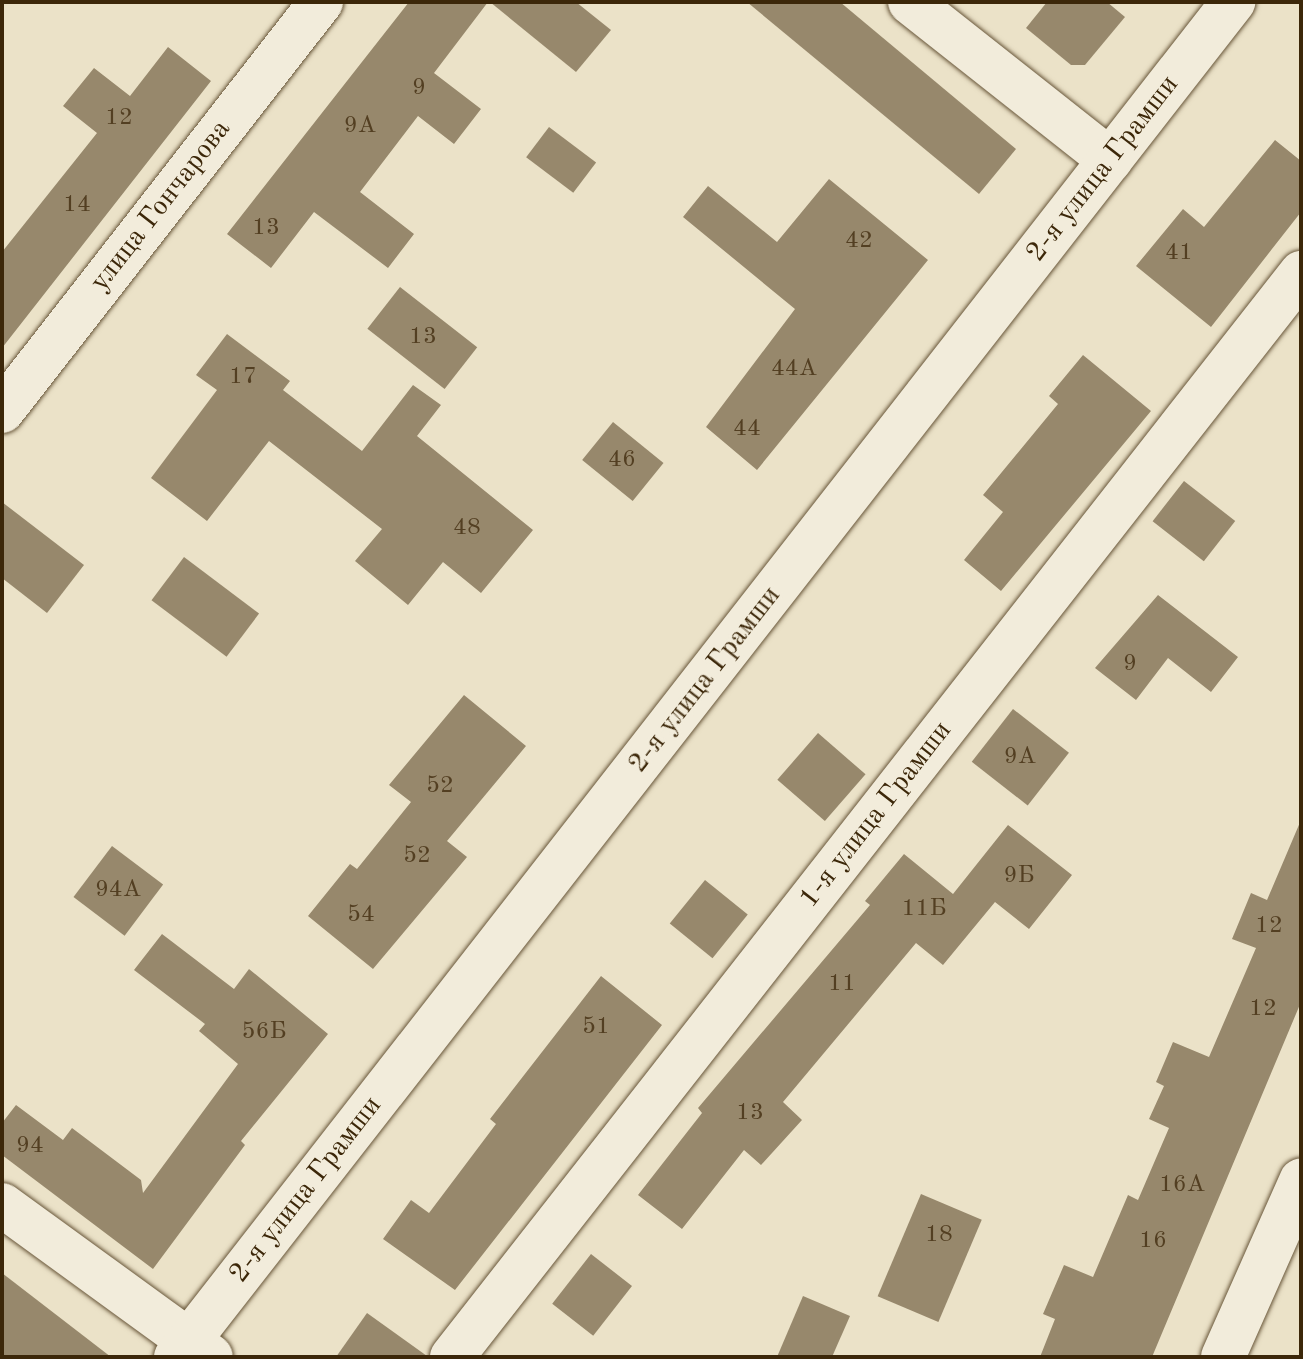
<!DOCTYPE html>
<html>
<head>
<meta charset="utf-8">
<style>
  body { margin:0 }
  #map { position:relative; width:1303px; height:1359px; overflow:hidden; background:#ebe2c8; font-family:"Old Standard TT",serif }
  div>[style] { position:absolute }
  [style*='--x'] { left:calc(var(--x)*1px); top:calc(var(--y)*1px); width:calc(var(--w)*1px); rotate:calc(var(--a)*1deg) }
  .building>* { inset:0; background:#97886c; transform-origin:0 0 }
  .roads { filter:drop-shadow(0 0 2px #685639) drop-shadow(0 0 2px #685639) }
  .street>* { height:44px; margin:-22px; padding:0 22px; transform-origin:22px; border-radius:22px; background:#f2ecdb }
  span { translate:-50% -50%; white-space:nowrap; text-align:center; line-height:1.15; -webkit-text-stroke:6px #f2ecdb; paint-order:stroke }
  .number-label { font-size:24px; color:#533f22 }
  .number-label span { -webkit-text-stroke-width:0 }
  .street-label { font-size:28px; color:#3c2709 }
  .frame { position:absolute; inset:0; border:4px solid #3c2709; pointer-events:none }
</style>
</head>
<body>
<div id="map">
  <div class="building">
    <i style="clip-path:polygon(409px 2px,488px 2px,434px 73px,481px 109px,454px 144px,418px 116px,360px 192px,414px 234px,388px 268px,314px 212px,271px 268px,227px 234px)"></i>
    <i style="clip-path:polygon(490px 2px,576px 2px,611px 30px,576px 72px)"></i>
    <i style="clip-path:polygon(747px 2px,840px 2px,1016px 149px,979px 194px)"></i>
    <i style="clip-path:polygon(1047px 2px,1107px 2px,1125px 17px,1085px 65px,1071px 65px,1026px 28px)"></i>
    <i style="clip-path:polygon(168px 47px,211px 81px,2px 348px,2px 252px,97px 133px,63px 106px,94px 68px,130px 96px)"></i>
    <i style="left:549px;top:127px;width:59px;height:38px;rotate:37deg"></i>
    <i style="clip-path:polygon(1275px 140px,1301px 161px,1301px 212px,1211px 327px,1136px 266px,1183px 209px,1204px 227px)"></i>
    <i style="clip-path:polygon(829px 179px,928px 260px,757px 470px,706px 427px,795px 309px,683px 217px,708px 186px,777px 242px)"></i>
    <i style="left:400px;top:287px;width:98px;height:53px;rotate:38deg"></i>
    <i style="clip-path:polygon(227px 334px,290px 381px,283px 390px,362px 451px,413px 385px,441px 405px,417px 436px,533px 530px,481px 593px,443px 562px,408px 605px,355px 561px,382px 529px,269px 441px,207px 521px,151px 478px,217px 390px,196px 375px)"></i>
    <i style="clip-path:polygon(1083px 355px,1151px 411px,1001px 591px,964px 560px,1003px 512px,983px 495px,1058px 404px,1049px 396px)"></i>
    <i style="left:613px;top:422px;width:65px;height:49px;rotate:39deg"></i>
    <i style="left:1184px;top:481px;width:65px;height:51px;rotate:38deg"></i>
    <i style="clip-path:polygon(2px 502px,84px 565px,47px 613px,2px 578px)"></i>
    <i style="left:184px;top:557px;width:94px;height:54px;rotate:37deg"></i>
    <i style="clip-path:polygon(1158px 595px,1238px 657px,1211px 692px,1168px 658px,1136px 700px,1095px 668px)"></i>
    <i style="clip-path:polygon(464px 695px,526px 746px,447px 841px,467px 857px,373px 969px,308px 916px,350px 864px,357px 869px,411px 802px,389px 785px)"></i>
    <i style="left:1013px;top:709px;width:71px;height:67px;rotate:38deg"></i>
    <i style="left:818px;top:733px;width:63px;height:62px;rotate:41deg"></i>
    <i style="clip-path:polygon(1301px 820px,1301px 1002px,1152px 1357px,1040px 1357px,1055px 1319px,1043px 1314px,1064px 1265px,1093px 1277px,1128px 1195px,1138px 1200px,1169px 1128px,1149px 1119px,1164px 1086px,1156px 1082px,1173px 1042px,1209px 1057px,1256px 948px,1232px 939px,1251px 893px,1267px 900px)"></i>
    <i style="clip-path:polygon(1008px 825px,1072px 875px,1029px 929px,995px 902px,943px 965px,916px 943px,783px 1102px,802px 1120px,761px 1165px,744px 1150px,682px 1229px,638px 1195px,702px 1113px,698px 1108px,870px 905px,865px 901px,904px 854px,953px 894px)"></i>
    <i style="left:112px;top:846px;width:64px;height:64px;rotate:37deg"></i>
    <i style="left:705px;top:880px;width:55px;height:56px;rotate:39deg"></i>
    <i style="clip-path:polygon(162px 934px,234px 989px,249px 969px,328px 1034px,241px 1141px,245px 1145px,153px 1269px,2px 1155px,2px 1123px,16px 1105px,63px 1140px,72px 1128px,141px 1180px,143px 1193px,238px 1064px,199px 1031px,205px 1024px,134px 970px)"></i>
    <i style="clip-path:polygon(601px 976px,662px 1025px,455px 1290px,383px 1239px,411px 1200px,429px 1213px,496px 1124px,490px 1119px)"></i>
    <i style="left:921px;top:1194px;width:66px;height:111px;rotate:23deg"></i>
    <i style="left:591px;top:1254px;width:52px;height:63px;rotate:38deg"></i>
    <i style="clip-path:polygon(2px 1273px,111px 1357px,2px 1357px)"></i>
    <i style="clip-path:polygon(803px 1296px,850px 1316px,832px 1357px,777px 1357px)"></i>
    <i style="clip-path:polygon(367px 1313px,427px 1356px,428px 1357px,336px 1357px)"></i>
  </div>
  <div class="roads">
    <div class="street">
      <i style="--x:910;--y:2;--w:255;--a:38.3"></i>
      <i style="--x:2;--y:411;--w:519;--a:-52.05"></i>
      <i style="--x:2;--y:1205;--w:258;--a:36"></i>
      <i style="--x:176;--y:1357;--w:1719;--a:-52.04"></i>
      <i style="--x:452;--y:1357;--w:1377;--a:-51.93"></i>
      <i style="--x:1223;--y:1357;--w:193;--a:-66.1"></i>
    </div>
  </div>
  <div class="number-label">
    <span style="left:419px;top:89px">9</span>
    <span style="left:119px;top:119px">12</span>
    <span style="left:360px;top:127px">9А</span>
    <span style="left:77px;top:206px">14</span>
    <span style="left:266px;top:229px">13</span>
    <span style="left:859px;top:242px">42</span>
    <span style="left:1179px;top:254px">41</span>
    <span style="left:423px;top:338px">13</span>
    <span style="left:794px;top:370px">44А</span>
    <span style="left:243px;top:378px">17</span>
    <span style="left:747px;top:430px">44</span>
    <span style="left:622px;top:461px">46</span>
    <span style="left:467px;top:529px">48</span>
    <span style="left:1130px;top:665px">9</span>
    <span style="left:1020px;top:758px">9А</span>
    <span style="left:440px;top:787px">52</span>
    <span style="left:417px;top:857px">52</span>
    <span style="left:1019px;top:877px">9Б</span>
    <span style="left:118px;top:891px">94А</span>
    <span style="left:924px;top:910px">11Б</span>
    <span style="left:361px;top:916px">54</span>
    <span style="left:1269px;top:927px">12</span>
    <span style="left:842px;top:985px">11</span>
    <span style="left:1263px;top:1010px">12</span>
    <span style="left:596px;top:1028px">51</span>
    <span style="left:264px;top:1033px">56Б</span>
    <span style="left:750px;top:1114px">13</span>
    <span style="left:30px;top:1147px">94</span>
    <span style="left:1182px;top:1186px">16А</span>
    <span style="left:939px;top:1236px">18</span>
    <span style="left:1153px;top:1242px">16</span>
  </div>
  <div class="street-label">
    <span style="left:1103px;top:169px;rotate:-52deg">2-я улица Грамши</span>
    <span style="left:161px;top:206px;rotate:-52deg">улица Гончарова</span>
    <span style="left:705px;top:680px;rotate:-52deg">2-я улица Грамши</span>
    <span style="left:876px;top:815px;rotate:-52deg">1-я улица Грамши</span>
    <span style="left:306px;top:1190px;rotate:-52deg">2-я улица Грамши</span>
  </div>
  <div class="frame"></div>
</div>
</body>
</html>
